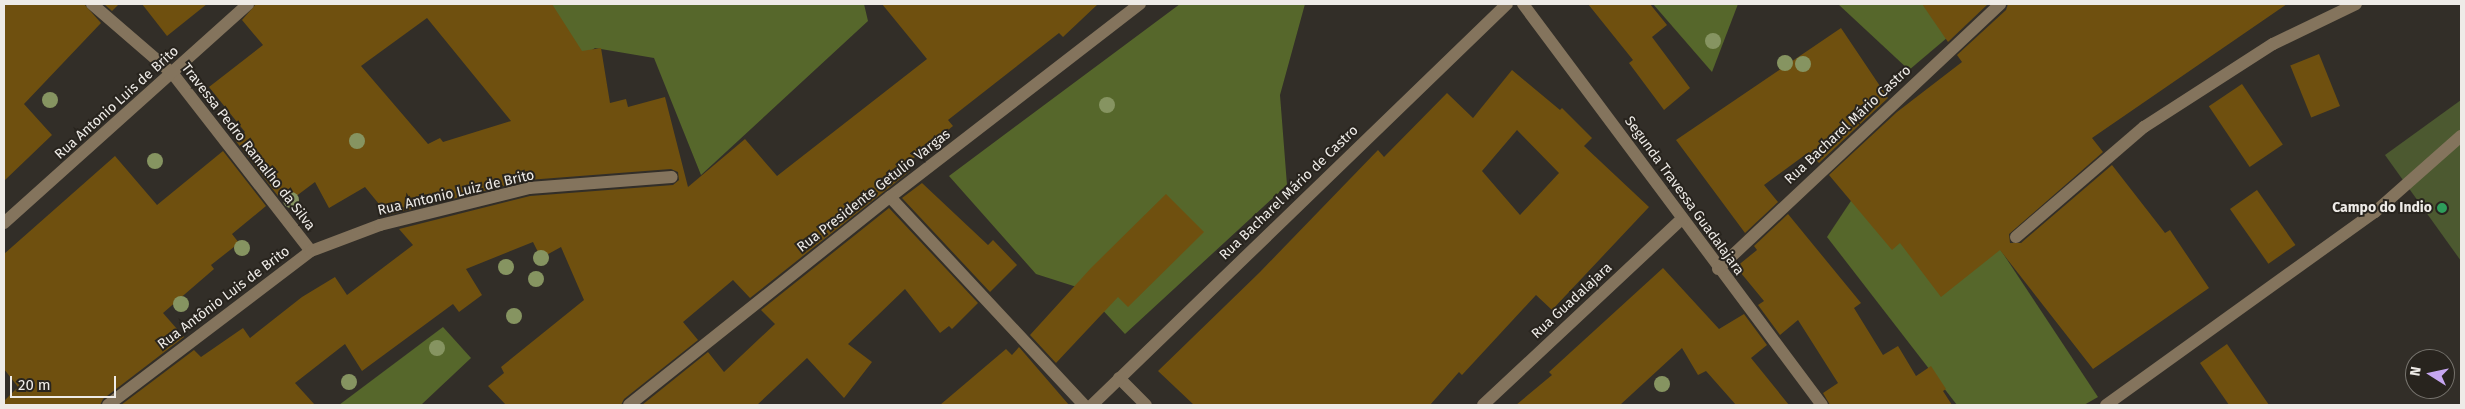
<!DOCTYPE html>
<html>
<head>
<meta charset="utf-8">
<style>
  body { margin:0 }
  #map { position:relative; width:2465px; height:409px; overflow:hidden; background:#322e28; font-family:"Fira Sans",sans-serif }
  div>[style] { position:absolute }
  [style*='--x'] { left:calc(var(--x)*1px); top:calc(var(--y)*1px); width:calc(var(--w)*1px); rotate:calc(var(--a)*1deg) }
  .green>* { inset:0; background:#4c5930 }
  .forest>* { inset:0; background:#56672b }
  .building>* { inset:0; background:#6f500f; transform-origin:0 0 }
  .minor>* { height:12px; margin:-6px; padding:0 6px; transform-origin:6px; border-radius:6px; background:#84745d }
  .trees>* { width:16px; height:16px; margin:-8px; border-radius:50%; background:#869461 }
  .dots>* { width:14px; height:14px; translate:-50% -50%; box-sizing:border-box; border:2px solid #28241e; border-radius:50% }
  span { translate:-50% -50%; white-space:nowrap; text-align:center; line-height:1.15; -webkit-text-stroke:4px #28241e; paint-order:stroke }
  .street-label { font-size:14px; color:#eeebe7 }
  .poi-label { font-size:14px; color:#eeebe7; font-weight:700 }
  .right { translate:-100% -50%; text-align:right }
  .frame { position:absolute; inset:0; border:5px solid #eeebe7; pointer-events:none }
  .north { position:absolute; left:2405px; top:349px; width:50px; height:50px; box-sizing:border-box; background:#28241e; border:1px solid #77746e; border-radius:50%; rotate:280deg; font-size:14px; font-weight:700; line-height:20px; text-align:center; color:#eeebe7 }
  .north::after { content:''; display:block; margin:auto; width:18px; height:22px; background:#c6a6f0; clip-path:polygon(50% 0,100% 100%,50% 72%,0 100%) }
  .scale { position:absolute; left:10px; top:376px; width:106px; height:22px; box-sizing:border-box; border:2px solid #eeebe7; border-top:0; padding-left:6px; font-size:15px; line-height:18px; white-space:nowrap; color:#eeebe7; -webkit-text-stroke:4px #28241e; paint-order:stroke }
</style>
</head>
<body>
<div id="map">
  <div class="green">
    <i style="clip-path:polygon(2461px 100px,2461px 261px,2385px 155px)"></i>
  </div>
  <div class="forest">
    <i style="clip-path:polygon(493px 4px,864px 4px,868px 21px,701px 175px,654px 58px,595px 48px,564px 70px,525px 42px)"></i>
    <i style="clip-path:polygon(1180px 4px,1305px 4px,1280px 95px,1287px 185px,1125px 334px,1083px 289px,1036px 274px,949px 176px)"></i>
    <i style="clip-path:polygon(1653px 4px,1738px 4px,1712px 72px)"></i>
    <i style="clip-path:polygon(1838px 4px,1987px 4px,1909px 70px)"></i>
    <i style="clip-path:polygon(1902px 124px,2000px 249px,2098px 397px,2084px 405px,1957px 405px,1827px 237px)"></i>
    <i style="clip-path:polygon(443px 327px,471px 358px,421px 405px,339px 405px)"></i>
  </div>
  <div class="building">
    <i style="clip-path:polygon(4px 4px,84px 4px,101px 23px,24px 104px,52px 135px,4px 181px)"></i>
    <i style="clip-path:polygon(104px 4px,119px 4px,112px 11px)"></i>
    <i style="clip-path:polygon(142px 4px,207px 4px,167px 36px)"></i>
    <i style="clip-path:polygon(evenodd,256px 4px,552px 4px,582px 51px,601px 48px,610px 103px,626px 99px,628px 107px,665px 97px,688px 187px,745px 139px,777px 176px,927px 59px,882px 4px,1098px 4px,1063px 37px,1059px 33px,948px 120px,953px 126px,904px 166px,910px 171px,750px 298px,733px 280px,683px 322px,698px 340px,624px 399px,621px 405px,506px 405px,488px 386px,504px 373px,501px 367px,584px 300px,561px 247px,541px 258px,533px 242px,466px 269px,482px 295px,459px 312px,453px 304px,362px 371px,345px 344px,295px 383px,315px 405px,121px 405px,194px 350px,201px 357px,243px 328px,250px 338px,302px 297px,335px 277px,347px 295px,413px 245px,399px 229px,530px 196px,673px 185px,679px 180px,678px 172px,671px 169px,528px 180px,388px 215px,365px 187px,329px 208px,315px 182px,291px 200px,284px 191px,278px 196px,235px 140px,245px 132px,209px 87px,263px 45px,242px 20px,256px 4px,427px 18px,511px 121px,443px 142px,440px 138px,428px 144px,361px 66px,427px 18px)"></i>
    <i style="clip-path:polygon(1588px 4px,1650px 4px,1667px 25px,1652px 37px,1690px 88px,1664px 110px,1629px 63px,1633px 60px)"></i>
    <i style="clip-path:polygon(1922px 4px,1988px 4px,1948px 42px)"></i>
    <i style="clip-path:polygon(2008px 4px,2287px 4px,2092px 138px,2103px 152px,2009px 234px,2010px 243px,2021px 243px,2112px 165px,2165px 233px,2170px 230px,2209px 288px,2093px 369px,2000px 250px,1941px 297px,1900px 243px,1892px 250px,1829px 175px,1897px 112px,1962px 62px,1957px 55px,2006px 10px)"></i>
    <i style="clip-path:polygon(1841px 28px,1888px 98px,1819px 163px,1809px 152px,1764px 185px,1778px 202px,1745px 233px,1676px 140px)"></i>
    <i style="left:2319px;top:54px;width:56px;height:31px;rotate:68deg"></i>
    <i style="clip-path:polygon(evenodd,1512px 70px,1560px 110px,1562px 108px,1592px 138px,1584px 146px,1649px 207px,1552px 310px,1536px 295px,1462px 375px,1459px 372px,1430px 405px,1194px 405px,1158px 371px,1260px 272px,1378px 150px,1384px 157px,1447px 93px,1473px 118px,1512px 70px,1517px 130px,1559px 173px,1520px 215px,1482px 171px,1517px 130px)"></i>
    <i style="left:2242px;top:84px;width:73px;height:40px;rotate:56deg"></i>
    <i style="clip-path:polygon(223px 151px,266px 206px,232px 234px,239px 243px,211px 265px,214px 269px,163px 313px,184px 337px,103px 399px,100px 405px,4px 405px,4px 401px,18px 387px,4px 369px,4px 254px,115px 156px,157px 205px)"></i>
    <i style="clip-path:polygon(922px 183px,988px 245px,993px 240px,1017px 265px,990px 292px,902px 198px)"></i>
    <i style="left:2257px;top:190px;width:67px;height:33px;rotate:55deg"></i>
    <i style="clip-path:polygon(1166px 194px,1204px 232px,1128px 307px,1118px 297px,1056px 363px,1030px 335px,1091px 268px)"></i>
    <i style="clip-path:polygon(889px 208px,978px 303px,952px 329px,949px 326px,940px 333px,905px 289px,848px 344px,872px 362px,844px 398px,807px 358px,757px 405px,642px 405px,708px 352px,724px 372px,775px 324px,761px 310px)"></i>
    <i style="clip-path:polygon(1788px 214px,1861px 303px,1854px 308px,1883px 355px,1898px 346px,1916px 376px,1931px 366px,1946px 389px,1943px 391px,1952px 405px,1830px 405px,1823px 393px,1838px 383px,1798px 320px,1780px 335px,1758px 305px,1764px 301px,1736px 267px,1757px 250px,1754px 246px)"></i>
    <i style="clip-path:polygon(1663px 268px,1719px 329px,1744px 314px,1767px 345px,1751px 358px,1789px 405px,1736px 405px,1706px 371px,1698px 375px,1682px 348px,1620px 405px,1516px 405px,1552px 375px,1549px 372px)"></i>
    <i style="clip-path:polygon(2227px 344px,2269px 405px,2229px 405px,2200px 363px)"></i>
    <i style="clip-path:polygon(1019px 347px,1069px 405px,940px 405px,1006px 349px,1012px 355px)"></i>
  </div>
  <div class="minor">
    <i style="--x:92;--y:4;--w:107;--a:40.8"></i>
    <i style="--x:173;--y:74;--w:224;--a:52.1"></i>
    <i style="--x:1523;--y:4;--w:500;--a:53.29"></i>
    <i style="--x:890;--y:197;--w:284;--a:47"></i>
    <i style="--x:4;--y:223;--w:328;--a:-41.9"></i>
    <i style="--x:2016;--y:237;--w:169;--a:-40.7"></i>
    <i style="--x:2144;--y:127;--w:153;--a:-32.8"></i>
    <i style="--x:2273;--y:44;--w:92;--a:-25.7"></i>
    <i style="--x:1718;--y:269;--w:387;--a:-43.2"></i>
    <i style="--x:1119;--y:378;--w:38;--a:45"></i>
    <i style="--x:108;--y:405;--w:255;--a:-37.2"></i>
    <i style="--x:311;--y:251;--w:74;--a:-20.6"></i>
    <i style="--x:380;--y:225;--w:154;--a:-13.9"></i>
    <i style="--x:529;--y:188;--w:143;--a:-4.4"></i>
    <i style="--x:629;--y:405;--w:334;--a:-38.6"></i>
    <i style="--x:890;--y:197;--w:316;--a:-37.7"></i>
    <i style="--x:1092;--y:405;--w:577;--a:-44.02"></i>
    <i style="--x:1483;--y:405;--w:272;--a:-43.1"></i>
    <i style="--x:2106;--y:405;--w:331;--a:-35.7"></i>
    <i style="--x:2375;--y:212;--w:115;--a:-41.5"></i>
  </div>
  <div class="trees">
    <i style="left:1713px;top:41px"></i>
    <i style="left:1785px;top:63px"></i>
    <i style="left:1803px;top:64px"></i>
    <i style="left:50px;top:100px"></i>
    <i style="left:1107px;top:105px"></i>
    <i style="left:357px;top:141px"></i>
    <i style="left:155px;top:161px"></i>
    <i style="left:291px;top:200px"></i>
    <i style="left:242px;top:248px"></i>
    <i style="left:541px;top:258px"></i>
    <i style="left:506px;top:267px"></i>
    <i style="left:536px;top:279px"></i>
    <i style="left:181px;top:304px"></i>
    <i style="left:514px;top:316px"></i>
    <i style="left:437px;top:348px"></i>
    <i style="left:349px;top:382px"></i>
    <i style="left:1662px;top:384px"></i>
  </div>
  <div class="dots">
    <i style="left:2442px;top:208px;background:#2e9e5b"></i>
  </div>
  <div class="street-label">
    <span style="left:117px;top:103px;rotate:-42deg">Rua Antonio Luis de Brito</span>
    <span style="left:1848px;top:125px;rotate:-43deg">Rua Bacharel Mário Castro</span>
    <span style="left:248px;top:147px;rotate:52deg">Travessa Pedro Ramalho da Silva</span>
    <span style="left:874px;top:191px;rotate:-38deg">Rua Presidente Getulio Vargas</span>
    <span style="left:456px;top:193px;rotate:-13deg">Rua Antonio Luiz de Brito</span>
    <span style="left:1289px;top:193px;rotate:-44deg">Rua Bacharel Mário de Castro</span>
    <span style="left:1684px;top:196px;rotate:54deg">Segunda Travessa Guadalajara</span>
    <span style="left:224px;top:298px;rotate:-37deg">Rua Antônio Luis de Brito</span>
    <span style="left:1572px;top:301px;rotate:-43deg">Rua Guadalajara</span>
  </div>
  <div class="poi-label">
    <span class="right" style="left:2432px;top:208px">Campo do Indio</span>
  </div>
  <div class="frame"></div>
  <div class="north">N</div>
  <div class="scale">20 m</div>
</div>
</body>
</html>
